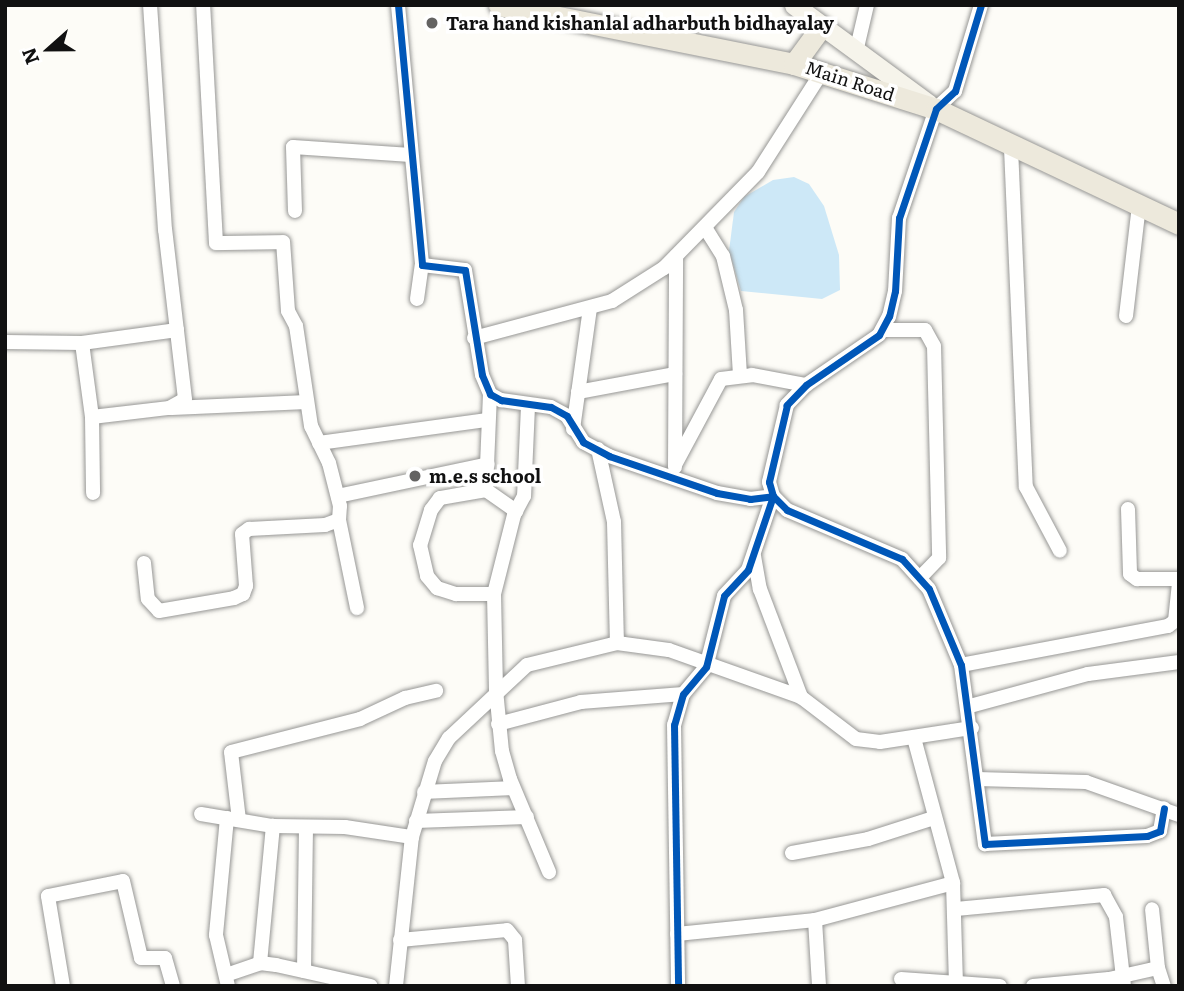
<!DOCTYPE html>
<html>
<head>
<meta charset="utf-8">
<style>
  body { margin:0 }
  #map { position:relative; width:1184px; height:991px; overflow:hidden; background:#fdfcf7; font-family:Literata,serif }
  div>[style] { position:absolute }
  [style*='--x'] { left:calc(var(--x)*1px); top:calc(var(--y)*1px); width:calc(var(--w)*1px); rotate:calc(var(--a)*1deg) }
  .water>* { inset:0; background:#cde8f7 }
  .roads { filter:drop-shadow(0 0 2px #979795) drop-shadow(0 0 2px #979795) }
  .minor>* { height:14px; margin:-7px; padding:0 7px; transform-origin:7px; border-radius:7px; background:#fffffe }
  .secondary>* { height:19px; margin:-9.5px; padding:0 9.5px; transform-origin:9.5px; border-radius:9.5px; background:#f6f4eb }
  .primary>* { height:21px; margin:-10.5px; padding:0 10.5px; transform-origin:10.5px; border-radius:10.5px; background:#ede9dc }
  .cycleway>* { height:7px; margin:-3.5px; padding:0 3.5px; transform-origin:3.5px; border-radius:3.5px; background:#0057b8 }
  .dots>* { width:19px; height:19px; translate:-50% -50%; box-sizing:border-box; border:4px solid #fff; border-radius:50% }
  span { translate:-50% -50%; white-space:nowrap; text-align:center; line-height:1.15; -webkit-text-stroke:7px #fff; paint-order:stroke }
  .poi-label { font-size:18px; color:#111; font-weight:700 }
  .left { translate:0 -50%; text-align:left }
  .street-label { font-size:18px; color:#111 }
  .frame { position:absolute; inset:0; border:7px solid #111; pointer-events:none }
  .north { position:absolute; left:14px; top:14px; width:70px; height:70px; -webkit-text-stroke:5px #fff; paint-order:stroke; rotate:249deg; font-size:19px; font-weight:700; line-height:28px; text-align:center; color:#111 }
  .north::after { content:''; display:block; margin:auto; width:24px; height:32px; background:#111; clip-path:polygon(50% 0,100% 100%,50% 72%,0 100%) }
</style>
</head>
<body>
<div id="map">
  <div class="water">
    <i style="clip-path:polygon(794px 177px,809px 184px,824px 206px,839px 255px,840px 290px,822px 299px,741px 291px,729px 251px,734px 212px,744px 197px,773px 180px)"></i>
  </div>
  <div class="roads">
    <div class="minor">
      <i style="--x:398;--y:5;--w:261;--a:84.7"></i>
      <i style="--x:422;--y:265;--w:43;--a:6.6"></i>
      <i style="--x:465;--y:270;--w:106;--a:80.8"></i>
      <i style="--x:482;--y:375;--w:21;--a:67"></i>
      <i style="--x:490;--y:394;--w:13;--a:29"></i>
      <i style="--x:501;--y:400;--w:50;--a:8"></i>
      <i style="--x:551;--y:407;--w:18;--a:29"></i>
      <i style="--x:567;--y:416;--w:31;--a:58"></i>
      <i style="--x:583;--y:442;--w:30;--a:28"></i>
      <i style="--x:609;--y:456;--w:114;--a:18.9"></i>
      <i style="--x:717;--y:493;--w:34;--a:10"></i>
      <i style="--x:750;--y:499;--w:23;--a:-7"></i>
      <i style="--x:773;--y:496;--w:78;--a:108.7"></i>
      <i style="--x:748;--y:570;--w:35;--a:133"></i>
      <i style="--x:724;--y:596;--w:73;--a:104.2"></i>
      <i style="--x:706;--y:667;--w:35;--a:130"></i>
      <i style="--x:683;--y:694;--w:32;--a:106"></i>
      <i style="--x:674;--y:725;--w:261;--a:89.1"></i>
      <i style="--x:981;--y:5;--w:90;--a:106.8"></i>
      <i style="--x:955;--y:91;--w:26;--a:137"></i>
      <i style="--x:936;--y:109;--w:115;--a:108.7"></i>
      <i style="--x:899;--y:218;--w:73;--a:93.1"></i>
      <i style="--x:895;--y:291;--w:26;--a:103"></i>
      <i style="--x:889;--y:316;--w:21;--a:118"></i>
      <i style="--x:879;--y:335;--w:88;--a:145.6"></i>
      <i style="--x:806;--y:385;--w:28;--a:134"></i>
      <i style="--x:787;--y:405;--w:79;--a:103.2"></i>
      <i style="--x:769;--y:482;--w:15;--a:74"></i>
      <i style="--x:773;--y:496;--w:20;--a:45"></i>
      <i style="--x:787;--y:510;--w:125;--a:23.1"></i>
      <i style="--x:902;--y:559;--w:40;--a:48"></i>
      <i style="--x:929;--y:589;--w:82;--a:67.2"></i>
      <i style="--x:961;--y:665;--w:181;--a:82.4"></i>
      <i style="--x:985;--y:844;--w:162;--a:-2.8"></i>
      <i style="--x:1147;--y:836;--w:14;--a:-21"></i>
      <i style="--x:1160;--y:831;--w:23;--a:-80"></i>
      <i style="--x:856;--y:52;--w:48;--a:-76.8"></i>
      <i style="--x:1011;--y:148;--w:339;--a:87.5"></i>
      <i style="--x:1026;--y:487;--w:72;--a:62"></i>
      <i style="--x:295;--y:211;--w:64;--a:-91.8"></i>
      <i style="--x:293;--y:147;--w:118;--a:3.9"></i>
      <i style="--x:706;--y:229;--w:32;--a:58"></i>
      <i style="--x:723;--y:256;--w:56;--a:76.5"></i>
      <i style="--x:736;--y:310;--w:66;--a:86.5"></i>
      <i style="--x:417;--y:299;--w:34;--a:-82"></i>
      <i style="--x:1126;--y:316;--w:111;--a:-83.3"></i>
      <i style="--x:882;--y:330;--w:43;--a:0"></i>
      <i style="--x:925;--y:330;--w:18;--a:61"></i>
      <i style="--x:934;--y:346;--w:212;--a:88.6"></i>
      <i style="--x:939;--y:558;--w:28;--a:134"></i>
      <i style="--x:474;--y:338;--w:143;--a:-15"></i>
      <i style="--x:612;--y:301;--w:62;--a:-32.4"></i>
      <i style="--x:664;--y:268;--w:134;--a:-45.6"></i>
      <i style="--x:758;--y:172;--w:119;--a:-57.4"></i>
      <i style="--x:5;--y:342;--w:77;--a:0.7"></i>
      <i style="--x:82;--y:343;--w:96;--a:-7.8"></i>
      <i style="--x:82;--y:343;--w:75;--a:82.3"></i>
      <i style="--x:92;--y:417;--w:76;--a:89.2"></i>
      <i style="--x:578;--y:392;--w:99;--a:-10.5"></i>
      <i style="--x:490;--y:394;--w:96;--a:92.4"></i>
      <i style="--x:486;--y:490;--w:37;--a:35"></i>
      <i style="--x:528;--y:406;--w:90;--a:92.5"></i>
      <i style="--x:524;--y:496;--w:21;--a:118"></i>
      <i style="--x:514;--y:515;--w:81;--a:104.2"></i>
      <i style="--x:494;--y:594;--w:96;--a:88.8"></i>
      <i style="--x:496;--y:690;--w:61;--a:84.4"></i>
      <i style="--x:502;--y:751;--w:29;--a:74"></i>
      <i style="--x:510;--y:779;--w:101;--a:67.2"></i>
      <i style="--x:172;--y:408;--w:135;--a:-2.5"></i>
      <i style="--x:92;--y:417;--w:78;--a:-6.7"></i>
      <i style="--x:169;--y:408;--w:18;--a:-29"></i>
      <i style="--x:185;--y:399;--w:170;--a:-96.7"></i>
      <i style="--x:165;--y:230;--w:225;--a:-93.8"></i>
      <i style="--x:573;--y:429;--w:122;--a:-82"></i>
      <i style="--x:319;--y:443;--w:170;--a:-7.8"></i>
      <i style="--x:598;--y:449;--w:75;--a:77.6"></i>
      <i style="--x:614;--y:522;--w:121;--a:88.6"></i>
      <i style="--x:676;--y:463;--w:95;--a:-61.8"></i>
      <i style="--x:721;--y:379;--w:31;--a:-7"></i>
      <i style="--x:752;--y:375;--w:55;--a:10.5"></i>
      <i style="--x:675;--y:467;--w:211;--a:-89.7"></i>
      <i style="--x:486;--y:490;--w:47;--a:170.1"></i>
      <i style="--x:440;--y:498;--w:15;--a:127"></i>
      <i style="--x:431;--y:510;--w:37;--a:107"></i>
      <i style="--x:420;--y:545;--w:32;--a:77"></i>
      <i style="--x:427;--y:576;--w:16;--a:50"></i>
      <i style="--x:437;--y:588;--w:20;--a:18"></i>
      <i style="--x:456;--y:594;--w:38;--a:0"></i>
      <i style="--x:338;--y:496;--w:153;--a:-12"></i>
      <i style="--x:1128;--y:509;--w:65;--a:88.2"></i>
      <i style="--x:1130;--y:574;--w:9;--a:36"></i>
      <i style="--x:1137;--y:579;--w:42;--a:0"></i>
      <i style="--x:339;--y:520;--w:90;--a:78.4"></i>
      <i style="--x:754;--y:556;--w:34;--a:80"></i>
      <i style="--x:760;--y:589;--w:116;--a:69.2"></i>
      <i style="--x:144;--y:563;--w:36;--a:84"></i>
      <i style="--x:148;--y:599;--w:16;--a:47"></i>
      <i style="--x:159;--y:611;--w:76;--a:-9.8"></i>
      <i style="--x:234;--y:598;--w:10;--a:-24"></i>
      <i style="--x:243;--y:594;--w:9;--a:-69"></i>
      <i style="--x:246;--y:586;--w:52;--a:-94.4"></i>
      <i style="--x:242;--y:534;--w:9;--a:-36"></i>
      <i style="--x:249;--y:529;--w:76;--a:-3"></i>
      <i style="--x:325;--y:525;--w:15;--a:-20"></i>
      <i style="--x:339;--y:520;--w:14;--a:-86"></i>
      <i style="--x:340;--y:506;--w:44;--a:-104.3"></i>
      <i style="--x:329;--y:463;--w:41;--a:-115.9"></i>
      <i style="--x:311;--y:426;--w:101;--a:-98.5"></i>
      <i style="--x:296;--y:326;--w:17;--a:-118"></i>
      <i style="--x:288;--y:311;--w:69;--a:-94.1"></i>
      <i style="--x:283;--y:242;--w:67;--a:179.1"></i>
      <i style="--x:216;--y:243;--w:238;--a:-93.1"></i>
      <i style="--x:961;--y:665;--w:211;--a:-10.7"></i>
      <i style="--x:1168;--y:626;--w:9;--a:-36"></i>
      <i style="--x:1175;--y:621;--w:37;--a:-84"></i>
      <i style="--x:970;--y:706;--w:122;--a:-15.2"></i>
      <i style="--x:1088;--y:674;--w:92;--a:-7.5"></i>
      <i style="--x:498;--y:724;--w:86;--a:-14.8"></i>
      <i style="--x:581;--y:702;--w:102;--a:-4.5"></i>
      <i style="--x:914;--y:738;--w:150;--a:74.9"></i>
      <i style="--x:953;--y:883;--w:100;--a:88.3"></i>
      <i style="--x:977;--y:779;--w:109;--a:1.6"></i>
      <i style="--x:1086;--y:782;--w:99;--a:19.5"></i>
      <i style="--x:424;--y:792;--w:89;--a:-2.6"></i>
      <i style="--x:201;--y:814;--w:73;--a:9.5"></i>
      <i style="--x:273;--y:826;--w:72;--a:0.8"></i>
      <i style="--x:345;--y:827;--w:68;--a:8.5"></i>
      <i style="--x:227;--y:818;--w:118;--a:95.4"></i>
      <i style="--x:216;--y:935;--w:52;--a:76.8"></i>
      <i style="--x:239;--y:820;--w:68;--a:-96.7"></i>
      <i style="--x:231;--y:752;--w:133;--a:-14.3"></i>
      <i style="--x:360;--y:719;--w:50;--a:-25"></i>
      <i style="--x:405;--y:698;--w:32;--a:-13"></i>
      <i style="--x:416;--y:821;--w:111;--a:-2.1"></i>
      <i style="--x:792;--y:853;--w:77;--a:-10.4"></i>
      <i style="--x:868;--y:839;--w:69;--a:-17.7"></i>
      <i style="--x:956;--y:909;--w:149;--a:-5.4"></i>
      <i style="--x:1104;--y:895;--w:25;--a:61"></i>
      <i style="--x:1116;--y:917;--w:69;--a:83.4"></i>
      <i style="--x:815;--y:920;--w:66;--a:86.5"></i>
      <i style="--x:677;--y:934;--w:139;--a:-5.8"></i>
      <i style="--x:815;--y:920;--w:143;--a:-15"></i>
      <i style="--x:400;--y:940;--w:107;--a:-5.3"></i>
      <i style="--x:507;--y:930;--w:13;--a:51"></i>
      <i style="--x:515;--y:940;--w:46;--a:86.3"></i>
      <i style="--x:260;--y:963;--w:138;--a:-84.6"></i>
      <i style="--x:1158;--y:968;--w:19;--a:72"></i>
      <i style="--x:304;--y:971;--w:144;--a:-89.2"></i>
      <i style="--x:226;--y:975;--w:36;--a:-19"></i>
      <i style="--x:260;--y:963;--w:16;--a:7"></i>
      <i style="--x:276;--y:965;--w:97;--a:12.5"></i>
      <i style="--x:901;--y:979;--w:99;--a:4"></i>
      <i style="--x:63;--y:986;--w:91;--a:-99.5"></i>
      <i style="--x:48;--y:896;--w:76;--a:-11.3"></i>
      <i style="--x:123;--y:881;--w:79;--a:76.8"></i>
      <i style="--x:141;--y:958;--w:24;--a:0"></i>
      <i style="--x:165;--y:958;--w:29;--a:74"></i>
      <i style="--x:396;--y:986;--w:150;--a:-83.9"></i>
      <i style="--x:412;--y:837;--w:79;--a:-73.2"></i>
      <i style="--x:435;--y:761;--w:27;--a:-59"></i>
      <i style="--x:449;--y:738;--w:107;--a:-43.1"></i>
      <i style="--x:527;--y:665;--w:93;--a:-13.7"></i>
      <i style="--x:617;--y:643;--w:52;--a:7.7"></i>
      <i style="--x:669;--y:650;--w:140;--a:19.6"></i>
      <i style="--x:801;--y:697;--w:69;--a:37.4"></i>
      <i style="--x:856;--y:739;--w:24;--a:7"></i>
      <i style="--x:880;--y:742;--w:93;--a:-8.7"></i>
      <i style="--x:1033;--y:986;--w:76;--a:-5.3"></i>
      <i style="--x:1109;--y:979;--w:50;--a:-12.7"></i>
      <i style="--x:1158;--y:968;--w:59;--a:-95.8"></i>
    </div>
    <div class="secondary">
      <i style="--x:794;--y:5;--w:167;--a:36.3"></i>
    </div>
    <div class="primary">
      <i style="--x:499;--y:5;--w:301;--a:11.3"></i>
      <i style="--x:794;--y:64;--w:149;--a:17.6"></i>
      <i style="--x:936;--y:109;--w:269;--a:25.3"></i>
      <i style="--x:794;--y:64;--w:46;--a:-53.9"></i>
    </div>
  </div>
  <div class="cycleway">
    <i style="--x:398;--y:5;--w:261;--a:84.7"></i>
    <i style="--x:422;--y:265;--w:43;--a:6.6"></i>
    <i style="--x:465;--y:270;--w:106;--a:80.8"></i>
    <i style="--x:482;--y:375;--w:21;--a:67"></i>
    <i style="--x:490;--y:394;--w:13;--a:29"></i>
    <i style="--x:501;--y:400;--w:50;--a:8"></i>
    <i style="--x:551;--y:407;--w:18;--a:29"></i>
    <i style="--x:567;--y:416;--w:31;--a:58"></i>
    <i style="--x:583;--y:442;--w:30;--a:28"></i>
    <i style="--x:609;--y:456;--w:114;--a:18.9"></i>
    <i style="--x:717;--y:493;--w:34;--a:10"></i>
    <i style="--x:750;--y:499;--w:23;--a:-7"></i>
    <i style="--x:773;--y:496;--w:78;--a:108.7"></i>
    <i style="--x:748;--y:570;--w:35;--a:133"></i>
    <i style="--x:724;--y:596;--w:73;--a:104.2"></i>
    <i style="--x:706;--y:667;--w:35;--a:130"></i>
    <i style="--x:683;--y:694;--w:32;--a:106"></i>
    <i style="--x:674;--y:725;--w:261;--a:89.1"></i>
    <i style="--x:981;--y:5;--w:90;--a:106.8"></i>
    <i style="--x:955;--y:91;--w:26;--a:137"></i>
    <i style="--x:936;--y:109;--w:115;--a:108.7"></i>
    <i style="--x:899;--y:218;--w:73;--a:93.1"></i>
    <i style="--x:895;--y:291;--w:26;--a:103"></i>
    <i style="--x:889;--y:316;--w:21;--a:118"></i>
    <i style="--x:879;--y:335;--w:88;--a:145.6"></i>
    <i style="--x:806;--y:385;--w:28;--a:134"></i>
    <i style="--x:787;--y:405;--w:79;--a:103.2"></i>
    <i style="--x:769;--y:482;--w:15;--a:74"></i>
    <i style="--x:773;--y:496;--w:20;--a:45"></i>
    <i style="--x:787;--y:510;--w:125;--a:23.1"></i>
    <i style="--x:902;--y:559;--w:40;--a:48"></i>
    <i style="--x:929;--y:589;--w:82;--a:67.2"></i>
    <i style="--x:961;--y:665;--w:181;--a:82.4"></i>
    <i style="--x:985;--y:844;--w:162;--a:-2.8"></i>
    <i style="--x:1147;--y:836;--w:14;--a:-21"></i>
    <i style="--x:1160;--y:831;--w:23;--a:-80"></i>
  </div>
  <div class="dots">
    <i style="left:432px;top:23px;background:#646362"></i>
    <i style="left:415px;top:476px;background:#646362"></i>
  </div>
  <div class="poi-label">
    <span class="left" style="left:446px;top:23px">Tara hand kishanlal adharbuth bidhayalay</span>
    <span class="left" style="left:429px;top:476px">m.e.s school</span>
  </div>
  <div class="street-label">
    <span style="left:850px;top:81px;rotate:18deg">Main Road</span>
  </div>
  <div class="frame"></div>
  <div class="north">N</div>
</div>
</body>
</html>
